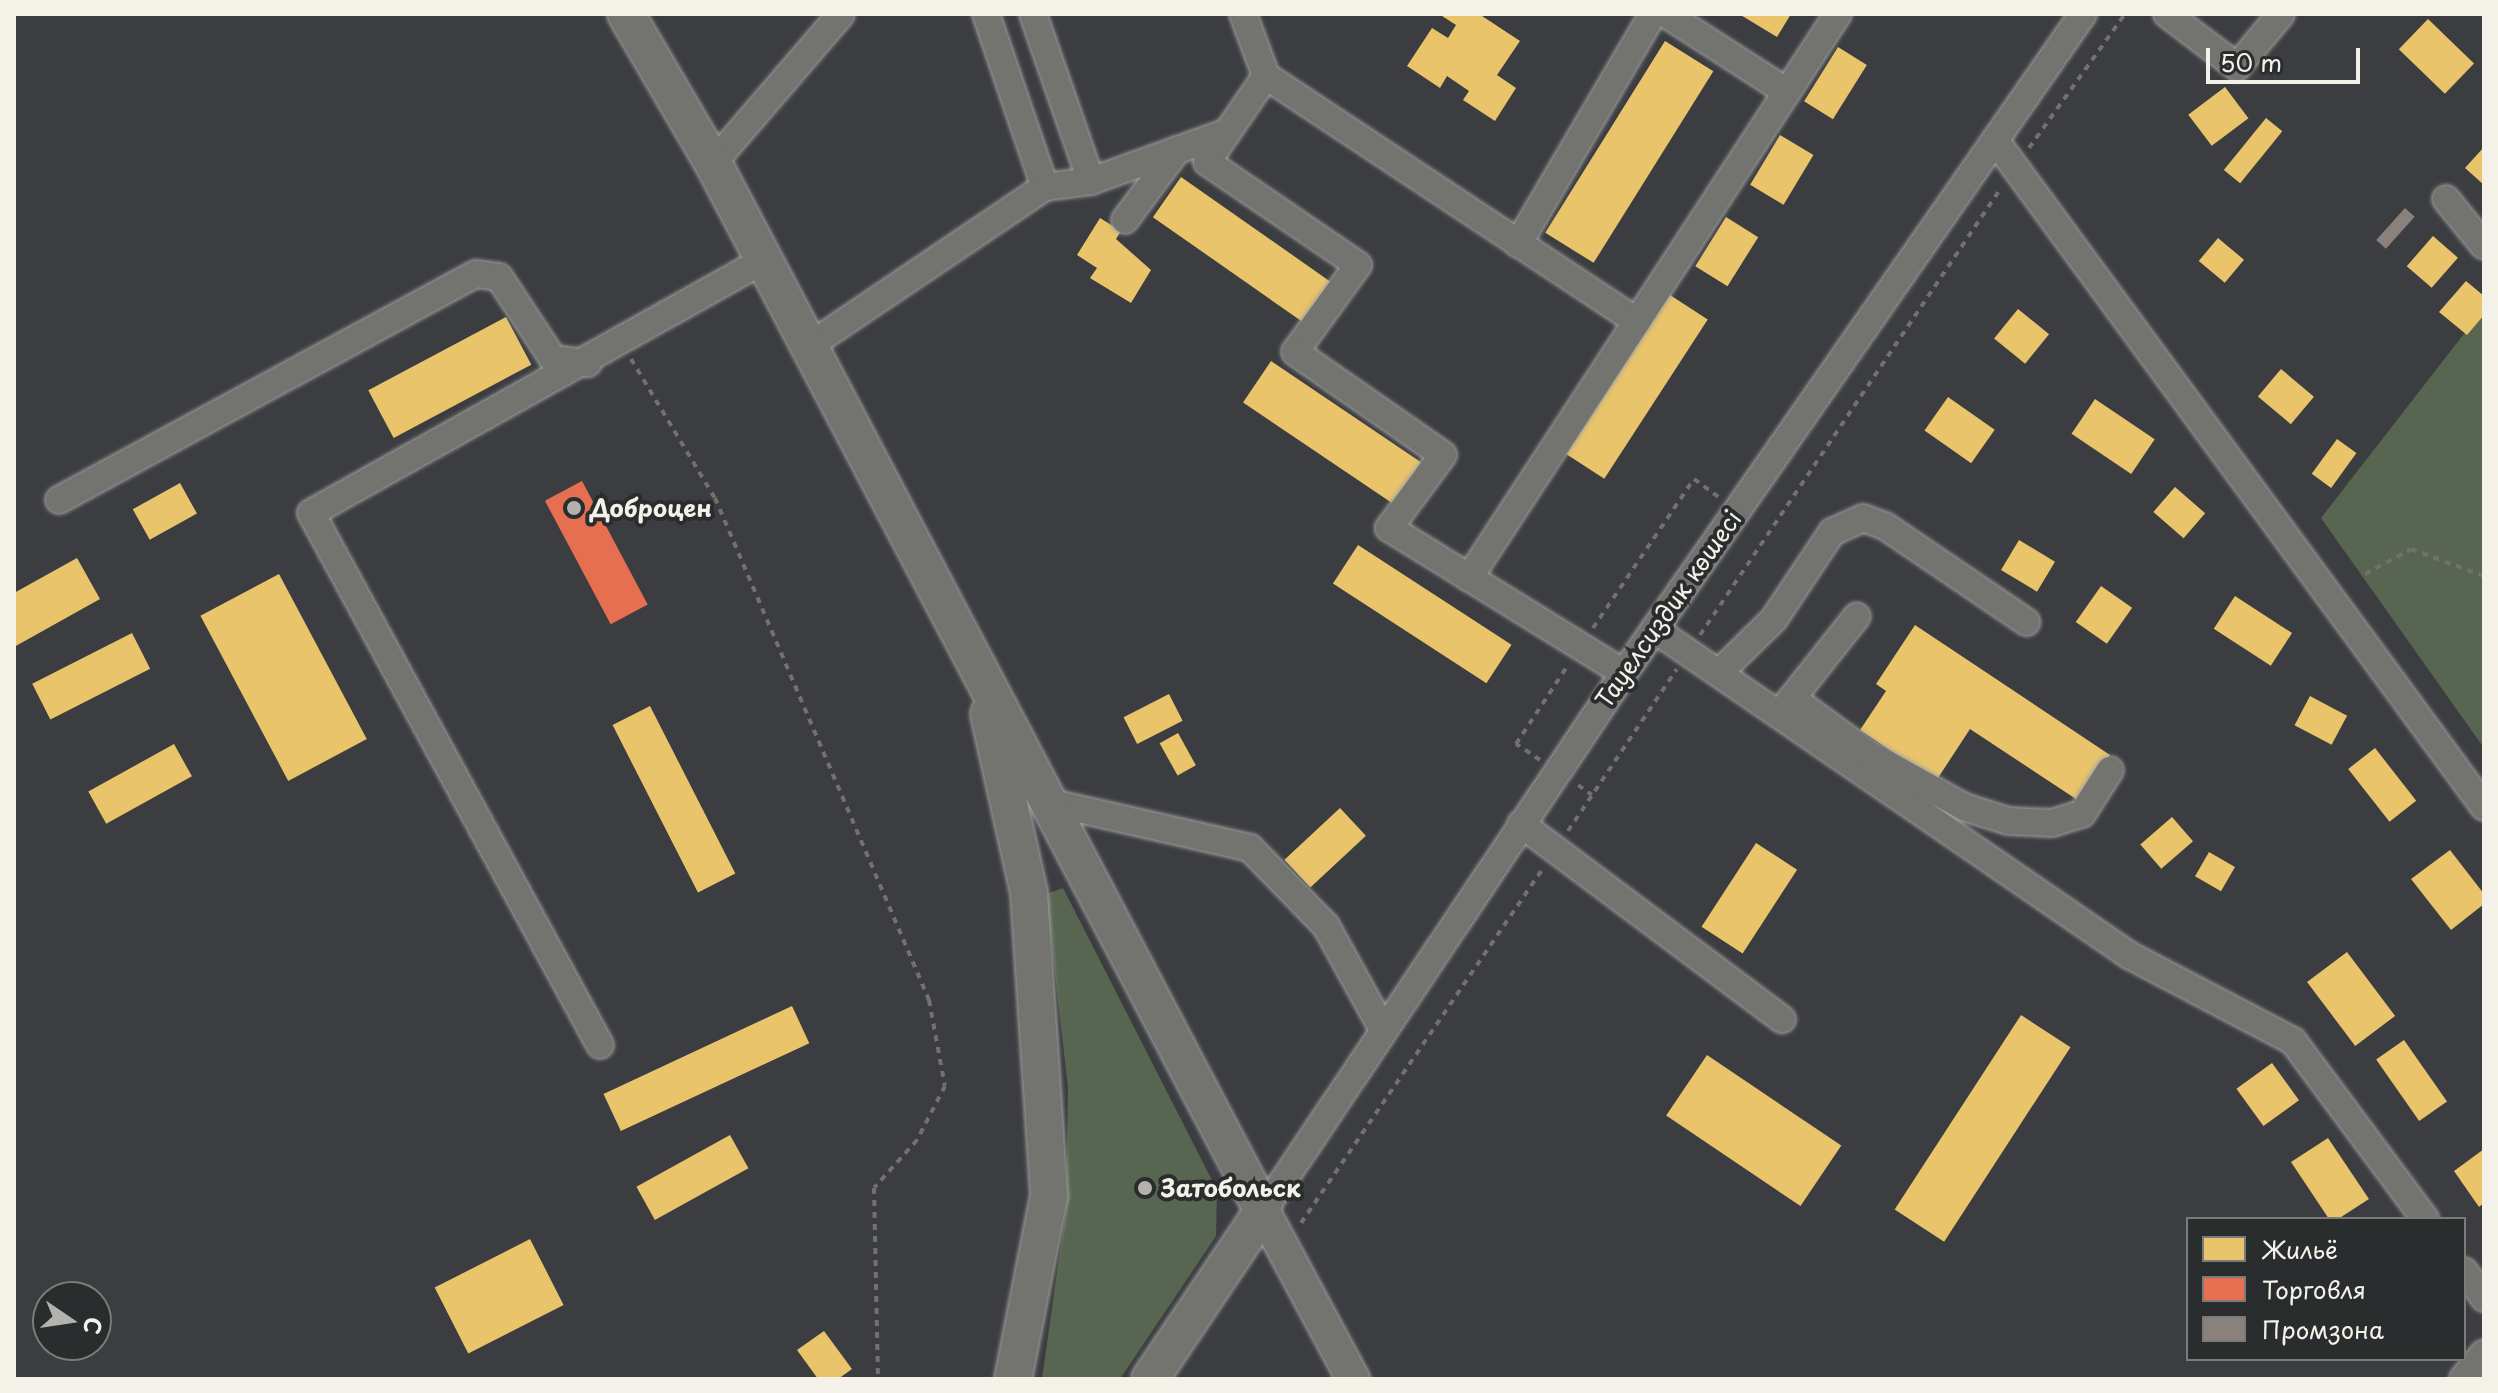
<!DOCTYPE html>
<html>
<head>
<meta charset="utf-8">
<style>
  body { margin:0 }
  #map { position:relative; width:2498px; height:1393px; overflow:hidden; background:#3c3d41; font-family:"Playpen Sans",sans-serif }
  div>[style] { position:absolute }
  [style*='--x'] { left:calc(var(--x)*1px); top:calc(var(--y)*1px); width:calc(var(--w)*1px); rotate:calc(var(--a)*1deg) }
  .green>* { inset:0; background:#586551 }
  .homes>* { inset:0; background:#e9c46a; transform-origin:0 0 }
  .shops>* { inset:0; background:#e76f51; transform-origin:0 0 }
  .industry>* { inset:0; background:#8a817c; transform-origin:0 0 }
  .path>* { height:4px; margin-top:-2px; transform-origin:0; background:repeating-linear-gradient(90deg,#717171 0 6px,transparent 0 12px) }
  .roads { filter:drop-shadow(0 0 2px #9f9f9f) drop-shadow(0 0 2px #9f9f9f) }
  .minor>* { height:26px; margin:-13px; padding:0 13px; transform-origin:13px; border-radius:13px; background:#737370 }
  .major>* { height:32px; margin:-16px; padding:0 16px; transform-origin:16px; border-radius:16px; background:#737370 }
  .highway>* { height:36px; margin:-18px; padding:0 18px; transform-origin:18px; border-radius:18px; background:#737370 }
  .dots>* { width:22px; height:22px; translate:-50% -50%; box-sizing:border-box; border:4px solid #2a2d2e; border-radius:50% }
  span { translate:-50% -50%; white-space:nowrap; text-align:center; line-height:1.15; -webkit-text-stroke:8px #2a2d2e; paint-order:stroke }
  .poi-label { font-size:24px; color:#f4f1e8; font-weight:700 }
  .left { translate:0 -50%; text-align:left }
  .street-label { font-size:24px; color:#f4f1e8 }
  .frame { position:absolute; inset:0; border:16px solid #f4f1e8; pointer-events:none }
  .legend { position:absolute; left:2186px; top:1217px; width:280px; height:144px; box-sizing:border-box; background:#2a2d2e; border:2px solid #7b7b78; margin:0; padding:10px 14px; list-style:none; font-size:24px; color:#f4f1e8 }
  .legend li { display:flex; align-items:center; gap:16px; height:40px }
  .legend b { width:40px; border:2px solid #7b7b78 }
  .north { position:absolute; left:32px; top:1281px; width:80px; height:80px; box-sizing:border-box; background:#2a2d2e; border:2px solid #7b7b78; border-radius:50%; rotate:103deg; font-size:22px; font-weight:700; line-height:32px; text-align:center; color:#f4f1e8 }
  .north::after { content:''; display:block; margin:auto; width:28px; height:36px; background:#b4b2ae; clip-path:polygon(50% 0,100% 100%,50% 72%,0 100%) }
  .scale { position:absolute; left:2206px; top:48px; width:154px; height:36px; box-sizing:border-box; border:4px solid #f4f1e8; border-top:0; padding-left:10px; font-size:24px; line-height:28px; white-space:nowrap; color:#f4f1e8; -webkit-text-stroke:6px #2a2d2e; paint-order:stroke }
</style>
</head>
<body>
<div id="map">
  <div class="green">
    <i style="clip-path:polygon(2484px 308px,2484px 748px,2321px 518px)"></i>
    <i style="clip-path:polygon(1063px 888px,1217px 1190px,1216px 1236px,1120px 1379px,1042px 1379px,1066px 1208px,1068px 1088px,1046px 894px)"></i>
  </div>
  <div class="homes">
    <i style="clip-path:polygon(1439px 14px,1479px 14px,1520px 41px,1497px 75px,1516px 88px,1495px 121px,1463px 100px,1469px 91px,1447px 76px,1440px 88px,1407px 66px,1432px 28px,1448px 38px,1456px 25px)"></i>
    <i style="clip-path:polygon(1739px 14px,1791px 14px,1777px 37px)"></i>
    <i style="left:2428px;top:19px;width:64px;height:42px;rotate:44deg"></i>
    <i style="left:1665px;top:41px;width:57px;height:226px;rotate:32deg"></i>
    <i style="left:1838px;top:47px;width:34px;height:64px;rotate:32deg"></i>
    <i style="left:2225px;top:87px;width:39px;height:46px;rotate:53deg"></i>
    <i style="left:2266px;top:118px;width:21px;height:67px;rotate:39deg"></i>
    <i style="left:1780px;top:135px;width:39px;height:58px;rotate:31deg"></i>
    <i style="clip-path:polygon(2484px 147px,2484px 185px,2465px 168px)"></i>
    <i style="left:1181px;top:177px;width:182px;height:49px;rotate:35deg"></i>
    <i style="left:1726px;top:217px;width:38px;height:58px;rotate:32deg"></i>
    <i style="clip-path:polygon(1100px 218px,1121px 231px,1116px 239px,1151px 270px,1131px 303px,1090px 278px,1097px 268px,1077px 255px)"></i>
    <i style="left:2433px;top:236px;width:33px;height:40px;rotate:41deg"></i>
    <i style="left:2218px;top:238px;width:34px;height:30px;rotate:40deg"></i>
    <i style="clip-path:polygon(2466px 281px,2484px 296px,2484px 315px,2467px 335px,2439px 312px)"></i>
    <i style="left:1670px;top:295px;width:45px;height:190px;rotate:33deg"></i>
    <i style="left:2018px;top:309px;width:40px;height:38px;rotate:39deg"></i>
    <i style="left:506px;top:317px;width:54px;height:156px;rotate:62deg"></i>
    <i style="left:1271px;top:361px;width:181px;height:50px;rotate:34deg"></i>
    <i style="left:2281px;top:369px;width:43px;height:36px;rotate:40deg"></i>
    <i style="left:1948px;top:397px;width:57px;height:41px;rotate:35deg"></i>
    <i style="left:2095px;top:399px;width:72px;height:42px;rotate:34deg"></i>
    <i style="left:2337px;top:439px;width:24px;height:43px;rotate:36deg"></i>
    <i style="left:180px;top:483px;width:35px;height:54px;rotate:61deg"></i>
    <i style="left:2175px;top:487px;width:40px;height:33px;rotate:41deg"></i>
    <i style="left:2019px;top:540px;width:42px;height:35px;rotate:31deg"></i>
    <i style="left:1358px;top:545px;width:183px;height:46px;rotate:33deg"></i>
    <i style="clip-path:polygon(77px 558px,100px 599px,14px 647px,14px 593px)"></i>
    <i style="left:279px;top:574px;width:187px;height:89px;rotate:62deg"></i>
    <i style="left:2101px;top:586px;width:38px;height:44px;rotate:35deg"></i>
    <i style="left:2235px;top:596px;width:68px;height:39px;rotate:33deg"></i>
    <i style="clip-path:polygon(1915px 625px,2110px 755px,2079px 801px,1970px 729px,1936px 781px,1860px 730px,1886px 691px,1876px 684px)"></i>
    <i style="left:132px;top:633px;width:40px;height:112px;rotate:63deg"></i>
    <i style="left:1169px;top:694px;width:30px;height:51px;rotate:63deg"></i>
    <i style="left:2310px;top:696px;width:42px;height:33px;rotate:28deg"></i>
    <i style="left:650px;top:706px;width:188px;height:42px;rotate:63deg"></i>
    <i style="left:1178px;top:733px;width:37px;height:21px;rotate:61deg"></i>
    <i style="left:174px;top:744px;width:37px;height:98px;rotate:61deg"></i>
    <i style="left:2375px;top:748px;width:67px;height:34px;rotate:52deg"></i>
    <i style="left:1340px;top:808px;width:38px;height:76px;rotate:47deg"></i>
    <i style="left:2172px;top:817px;width:32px;height:42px;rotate:49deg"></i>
    <i style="left:1756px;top:843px;width:49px;height:100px;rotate:33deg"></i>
    <i style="clip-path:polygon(2450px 850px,2484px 894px,2484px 904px,2451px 930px,2411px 879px)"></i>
    <i style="left:2209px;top:852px;width:30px;height:28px;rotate:30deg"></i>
    <i style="left:2347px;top:952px;width:80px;height:50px;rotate:53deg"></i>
    <i style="left:792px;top:1006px;width:41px;height:208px;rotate:65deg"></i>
    <i style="left:2021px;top:1015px;width:59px;height:232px;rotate:33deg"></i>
    <i style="left:2404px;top:1040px;width:75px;height:34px;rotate:55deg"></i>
    <i style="left:1707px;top:1055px;width:162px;height:73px;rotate:34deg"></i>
    <i style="left:2272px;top:1063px;width:46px;height:44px;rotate:54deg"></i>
    <i style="left:730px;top:1135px;width:38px;height:107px;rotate:61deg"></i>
    <i style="clip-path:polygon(2328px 1138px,2369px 1199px,2338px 1219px,2329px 1219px,2291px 1162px)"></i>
    <i style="clip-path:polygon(2484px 1149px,2484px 1203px,2479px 1207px,2454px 1171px)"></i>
    <i style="left:530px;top:1239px;width:74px;height:107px;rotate:63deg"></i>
    <i style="clip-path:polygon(824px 1331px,852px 1369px,838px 1379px,818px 1379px,797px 1350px)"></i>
  </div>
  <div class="shops">
    <i style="left:582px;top:481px;width:140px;height:42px;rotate:62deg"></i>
  </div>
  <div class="industry">
    <i style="left:2405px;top:208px;width:13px;height:43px;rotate:42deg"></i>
  </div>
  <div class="path">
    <i style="--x:2029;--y:148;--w:165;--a:-54.4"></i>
    <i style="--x:631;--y:359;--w:162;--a:58.9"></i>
    <i style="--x:715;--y:498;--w:546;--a:66.91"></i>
    <i style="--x:929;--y:1000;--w:87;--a:79.5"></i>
    <i style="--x:945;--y:1086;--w:61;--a:117.4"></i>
    <i style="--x:917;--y:1140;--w:64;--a:131.9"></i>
    <i style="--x:874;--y:1188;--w:191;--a:88.8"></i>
    <i style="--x:2365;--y:574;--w:52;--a:-28.5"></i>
    <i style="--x:2411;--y:549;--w:78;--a:20.3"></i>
    <i style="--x:1593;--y:628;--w:180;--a:-55.9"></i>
    <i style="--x:1694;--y:479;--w:32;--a:36"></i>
    <i style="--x:1700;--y:635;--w:539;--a:-56.04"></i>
    <i style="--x:1540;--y:760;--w:29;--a:-146"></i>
    <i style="--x:1516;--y:744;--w:95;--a:-56.6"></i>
    <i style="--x:1578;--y:785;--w:17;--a:36"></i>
    <i style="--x:1568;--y:831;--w:195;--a:-56.1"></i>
    <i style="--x:1301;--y:1223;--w:430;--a:-55.7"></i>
  </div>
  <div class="roads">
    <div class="minor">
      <i style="--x:986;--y:14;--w:183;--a:71.2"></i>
      <i style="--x:1033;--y:14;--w:177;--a:70.8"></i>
      <i style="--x:1243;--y:14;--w:66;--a:69.6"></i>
      <i style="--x:1266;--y:76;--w:445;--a:33.5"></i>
      <i style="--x:1666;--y:14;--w:144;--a:32.8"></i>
      <i style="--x:2167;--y:14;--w:88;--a:37.1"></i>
      <i style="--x:2237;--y:67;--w:69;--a:-50.3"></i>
      <i style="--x:1266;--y:76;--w:104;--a:124.5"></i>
      <i style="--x:1207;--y:162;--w:183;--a:34.3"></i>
      <i style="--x:1358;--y:265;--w:107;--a:125.9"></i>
      <i style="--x:1295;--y:352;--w:180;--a:34.8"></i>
      <i style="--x:1443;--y:455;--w:91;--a:126.5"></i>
      <i style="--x:1389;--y:528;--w:276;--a:31.7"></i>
      <i style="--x:1995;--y:140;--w:827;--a:53.75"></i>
      <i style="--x:713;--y:163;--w:196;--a:-49.3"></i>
      <i style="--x:2446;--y:199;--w:60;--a:51"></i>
      <i style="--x:1125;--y:220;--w:87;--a:-53.4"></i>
      <i style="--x:1518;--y:244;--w:267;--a:-59.6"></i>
      <i style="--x:809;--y:346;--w:285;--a:-34"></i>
      <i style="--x:1045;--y:187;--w:46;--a:-7.4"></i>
      <i style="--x:1091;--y:181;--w:145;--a:-19.7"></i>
      <i style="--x:59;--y:500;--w:474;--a:-28.5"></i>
      <i style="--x:476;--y:274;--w:23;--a:7"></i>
      <i style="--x:499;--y:277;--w:98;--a:56.6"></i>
      <i style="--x:553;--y:359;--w:35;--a:7"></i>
      <i style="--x:1469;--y:578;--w:674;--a:-56.81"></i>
      <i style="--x:1654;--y:629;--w:576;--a:34.46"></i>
      <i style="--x:2129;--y:955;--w:185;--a:27.7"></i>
      <i style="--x:2293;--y:1041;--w:222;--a:53.4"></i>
      <i style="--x:1719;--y:673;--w:77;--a:-44.5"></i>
      <i style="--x:1774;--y:619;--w:105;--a:-56.3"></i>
      <i style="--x:1832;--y:532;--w:34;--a:-24"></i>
      <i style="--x:1863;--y:518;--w:23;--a:20"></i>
      <i style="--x:1885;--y:526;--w:171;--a:34.2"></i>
      <i style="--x:1792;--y:698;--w:93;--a:36.3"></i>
      <i style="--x:1867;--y:753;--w:111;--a:29.1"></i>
      <i style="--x:1964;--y:807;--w:46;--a:17.7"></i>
      <i style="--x:2008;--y:821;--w:44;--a:2.6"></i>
      <i style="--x:2052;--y:823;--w:31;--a:-17"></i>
      <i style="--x:2082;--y:814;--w:52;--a:-57.5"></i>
      <i style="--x:1781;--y:712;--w:122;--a:-51.6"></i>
      <i style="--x:1048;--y:802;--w:207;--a:12.8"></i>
      <i style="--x:1250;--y:848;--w:109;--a:45.7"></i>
      <i style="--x:1326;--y:926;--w:116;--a:61.2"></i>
      <i style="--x:1521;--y:824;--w:326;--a:36.8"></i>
      <i style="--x:600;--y:1045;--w:605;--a:-118.51"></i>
      <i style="--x:311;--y:513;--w:519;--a:-29.18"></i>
      <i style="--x:1263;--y:1211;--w:648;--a:-56.14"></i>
      <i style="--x:1624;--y:673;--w:803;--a:-55.14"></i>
      <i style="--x:2464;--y:1271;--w:34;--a:53"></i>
      <i style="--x:2463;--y:1379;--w:33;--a:-51"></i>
    </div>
    <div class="major">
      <i style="--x:1263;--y:1211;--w:191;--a:61.8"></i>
    </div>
    <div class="highway">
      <i style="--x:626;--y:14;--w:173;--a:59.7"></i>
      <i style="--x:713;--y:163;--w:1184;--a:62.31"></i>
      <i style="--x:1263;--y:1211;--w:202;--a:123.9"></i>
      <i style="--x:989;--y:714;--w:183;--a:77.4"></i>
      <i style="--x:1029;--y:893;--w:304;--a:86.2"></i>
      <i style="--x:1049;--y:1196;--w:187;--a:101.1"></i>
    </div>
  </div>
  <div class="dots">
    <i style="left:574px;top:508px;background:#b4b2ae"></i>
    <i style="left:1145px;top:1188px;background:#b4b2ae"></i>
  </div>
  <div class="poi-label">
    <span class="left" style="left:590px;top:508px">Доброцен</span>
    <span class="left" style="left:1161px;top:1188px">Затобольск</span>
  </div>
  <div class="street-label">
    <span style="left:1668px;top:609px;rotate:-55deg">Тауелсиздик көшесі</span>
  </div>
  <div class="frame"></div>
  <ul class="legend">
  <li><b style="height:22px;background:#e9c46a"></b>Жильё</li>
  <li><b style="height:22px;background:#e76f51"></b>Торговля</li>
  <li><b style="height:22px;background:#8a817c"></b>Промзона</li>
  </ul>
  <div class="north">С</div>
  <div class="scale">50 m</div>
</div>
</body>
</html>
